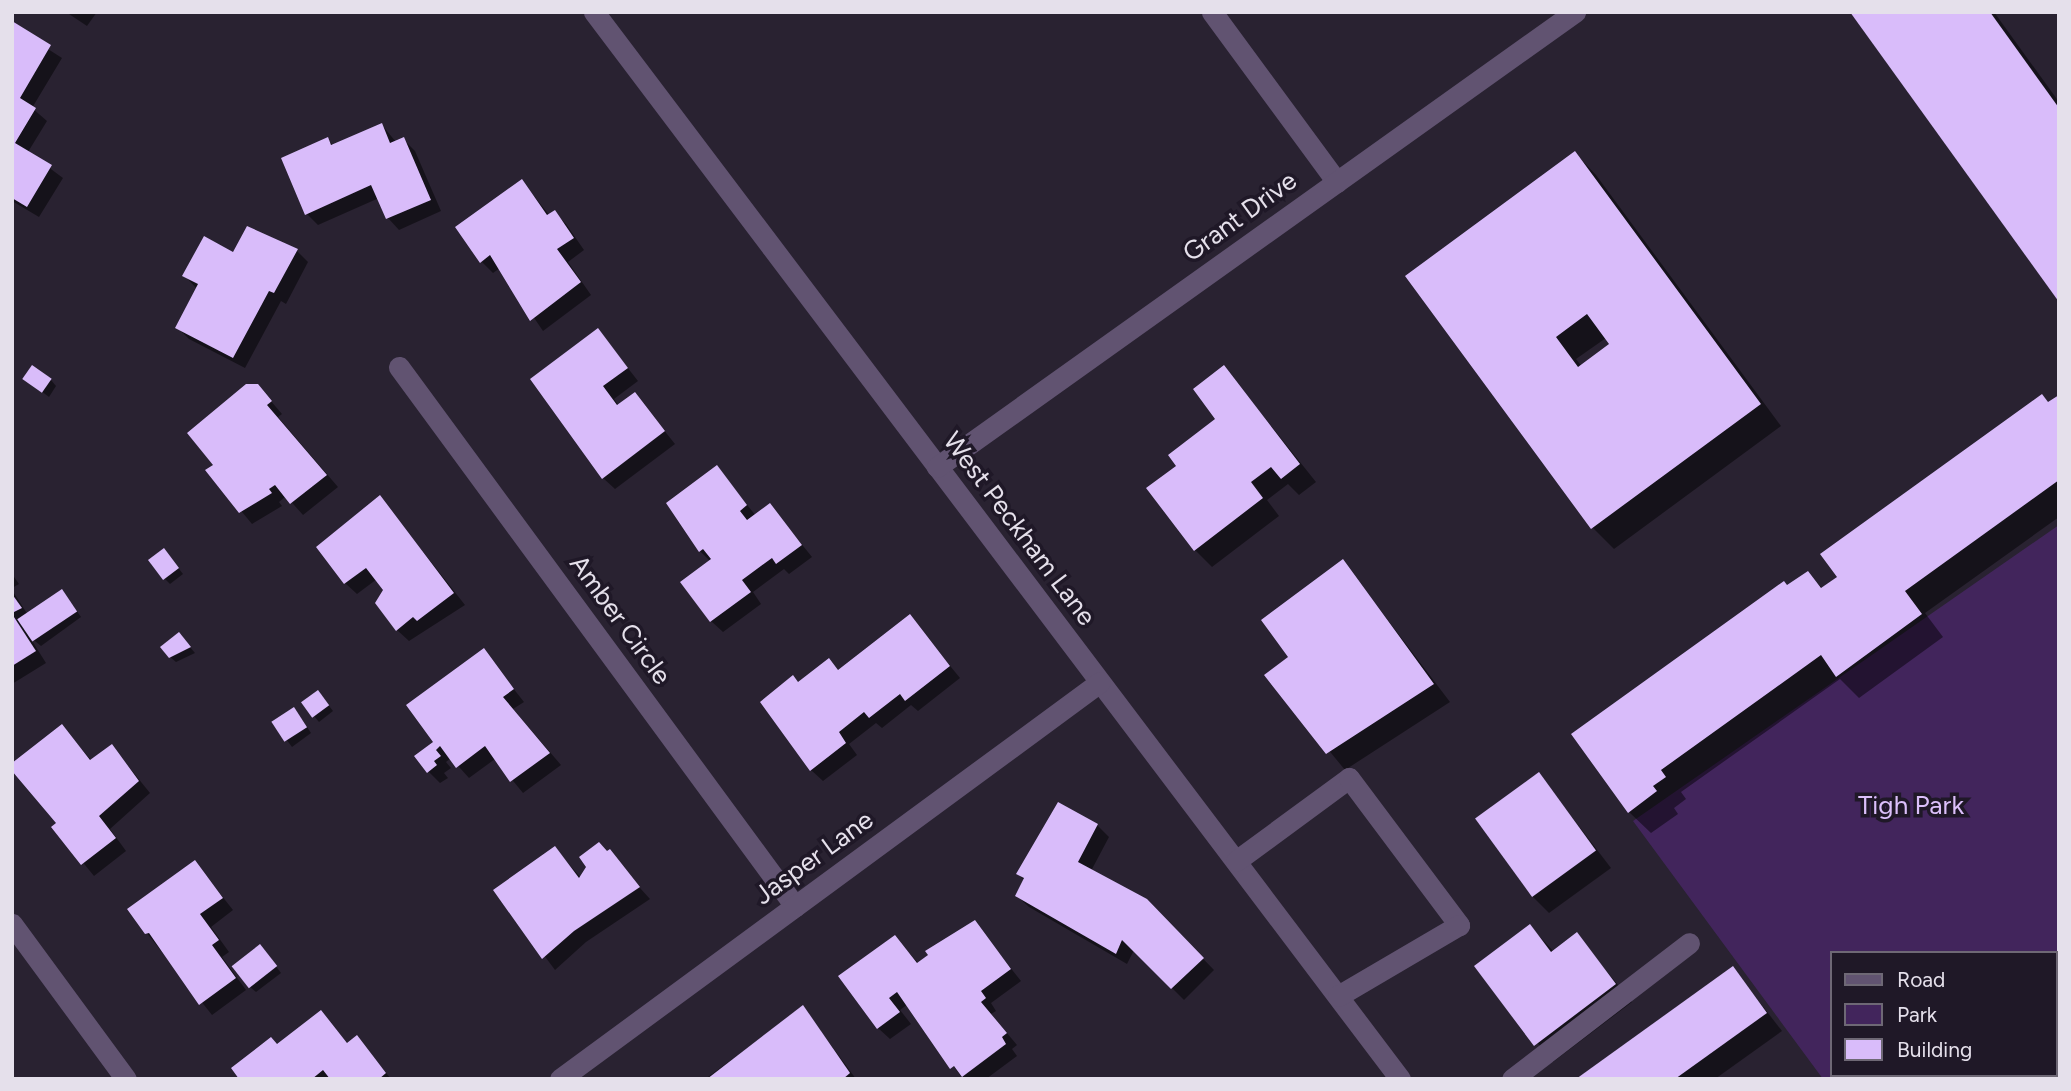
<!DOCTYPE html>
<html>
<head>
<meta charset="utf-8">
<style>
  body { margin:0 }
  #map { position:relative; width:2071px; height:1091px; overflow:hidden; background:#292231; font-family:Figtree,sans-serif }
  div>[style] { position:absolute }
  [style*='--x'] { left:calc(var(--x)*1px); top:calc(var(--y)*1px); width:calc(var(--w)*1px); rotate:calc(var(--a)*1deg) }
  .green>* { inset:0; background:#42255c }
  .shadow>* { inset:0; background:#0007 }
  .building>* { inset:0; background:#d9bcfa; transform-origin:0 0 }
  .minor>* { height:21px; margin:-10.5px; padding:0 10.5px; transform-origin:10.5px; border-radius:10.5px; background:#615371 }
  span { translate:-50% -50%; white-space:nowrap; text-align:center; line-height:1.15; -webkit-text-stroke:7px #1f1827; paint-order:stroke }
  .street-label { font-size:26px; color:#e5e0eb }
  .park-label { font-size:26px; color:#dbbffa }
  .frame { position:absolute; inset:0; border:14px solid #e5e0eb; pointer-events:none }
  .legend { position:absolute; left:1830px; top:951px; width:228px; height:126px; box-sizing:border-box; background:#1f1827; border:2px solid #6e6875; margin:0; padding:9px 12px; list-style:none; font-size:21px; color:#e5e0eb }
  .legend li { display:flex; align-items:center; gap:14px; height:35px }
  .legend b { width:35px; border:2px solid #6e6875 }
</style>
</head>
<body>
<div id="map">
  <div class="green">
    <i style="clip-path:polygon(evenodd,2059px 525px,2059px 1079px,1823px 1079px,1633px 821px,2059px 525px,1831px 953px,2055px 953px,2055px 1075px,1831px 1075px,1831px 953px)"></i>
  </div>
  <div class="shadow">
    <i style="clip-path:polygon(66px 12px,97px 12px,87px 26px)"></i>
    <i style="clip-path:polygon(1852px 12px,1994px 12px,2059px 102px,2059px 299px)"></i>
    <i style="clip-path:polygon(12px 26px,62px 58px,32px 108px,47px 121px,28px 152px,63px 178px,39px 217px,12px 201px)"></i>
    <i style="clip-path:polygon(382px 125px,396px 142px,403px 139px,415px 151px,441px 211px,399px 230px,388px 218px,379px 198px,318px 225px,307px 214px,328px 140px,334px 146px)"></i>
    <i style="clip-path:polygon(evenodd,1575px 153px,1596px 175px,1781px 426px,1614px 549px,1593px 528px,1408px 277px,1575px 153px,1606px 338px,1611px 345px,1582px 367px,1576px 359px,1606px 338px)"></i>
    <i style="clip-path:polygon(522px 181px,550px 216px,554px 212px,566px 224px,584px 250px,568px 262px,591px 295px,543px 331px,500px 268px,493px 273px,481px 261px)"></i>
    <i style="clip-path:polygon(297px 251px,308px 262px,286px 304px,281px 301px,245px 368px,189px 339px,177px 327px,196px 288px,185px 276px,233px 254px)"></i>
    <i style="clip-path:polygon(598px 330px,638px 381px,614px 399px,619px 406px,635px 394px,675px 444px,615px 489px,603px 478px)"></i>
    <i style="clip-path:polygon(1224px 367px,1316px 482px,1299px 495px,1288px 484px,1267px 500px,1279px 516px,1212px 567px,1195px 550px,1179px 466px,1218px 419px)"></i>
    <i style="clip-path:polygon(25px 379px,51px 380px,56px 386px,49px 397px)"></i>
    <i style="clip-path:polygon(258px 386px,282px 414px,278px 417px,338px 487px,303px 515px,286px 496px,279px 502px,282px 506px,252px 524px,208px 471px,215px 466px)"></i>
    <i style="clip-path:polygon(2059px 397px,2059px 517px,1925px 613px,1943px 637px,1859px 698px,1840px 679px,1681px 792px,1686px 799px,1674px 808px,1678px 814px,1651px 833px,1629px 812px,1807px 573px,1823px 589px)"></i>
    <i style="clip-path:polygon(717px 467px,756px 516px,770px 505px,812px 557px,789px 574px,784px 569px,753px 592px,761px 604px,723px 632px,711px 621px,710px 561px,700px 551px)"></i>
    <i style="clip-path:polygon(380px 497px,465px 605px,409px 641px,397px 630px,385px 590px,377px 579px,357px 594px,345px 583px)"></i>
    <i style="clip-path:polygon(169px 556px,183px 574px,170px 584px,165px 579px)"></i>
    <i style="clip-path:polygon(1343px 561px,1450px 702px,1345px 770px,1267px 675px,1291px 658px)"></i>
    <i style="clip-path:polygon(12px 574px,19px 584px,12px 588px)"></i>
    <i style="clip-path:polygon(12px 590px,28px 615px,67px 597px,81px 617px,41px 646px,29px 636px,46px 663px,12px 684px)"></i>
    <i style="clip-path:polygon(910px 617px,960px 678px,918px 711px,911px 705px,882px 728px,876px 723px,849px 744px,857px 755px,823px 781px,811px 770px,799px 684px,839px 671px)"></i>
    <i style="clip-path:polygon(184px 640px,195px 653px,176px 662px,170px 657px)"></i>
    <i style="clip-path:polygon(483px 650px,524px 702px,513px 709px,561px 765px,523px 793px,495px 759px,469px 778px,451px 758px,446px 762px,451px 768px,444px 773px,448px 778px,440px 783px,428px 771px,435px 742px)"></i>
    <i style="clip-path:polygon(323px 698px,333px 711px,319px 722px,303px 703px)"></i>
    <i style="clip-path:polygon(299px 715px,311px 733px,292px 747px,274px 723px)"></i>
    <i style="clip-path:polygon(62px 727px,92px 761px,112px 746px,150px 793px,110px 829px,126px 851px,94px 876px,54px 827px,58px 823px)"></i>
    <i style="clip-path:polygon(1539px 774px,1611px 868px,1549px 913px,1532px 896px)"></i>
    <i style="clip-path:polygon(1097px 825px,1109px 837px,1091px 871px,1146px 900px,1214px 970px,1184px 1000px,1134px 950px,1127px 964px,1029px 907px,1017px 896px,1024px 880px,1018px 874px)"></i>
    <i style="clip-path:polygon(555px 848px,581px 878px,611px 856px,650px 899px,586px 942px,555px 970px,495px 890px)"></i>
    <i style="clip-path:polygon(195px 862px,233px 910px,211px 927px,229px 952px,222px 957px,246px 990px,212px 1015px,146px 932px)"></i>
    <i style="clip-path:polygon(974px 922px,1021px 981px,991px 1003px,996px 1011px,991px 1014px,1017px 1045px,1012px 1049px,1017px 1056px,986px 1079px,963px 1079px,908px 1004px,900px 1010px,911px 1024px,890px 1039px,878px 1028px,895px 937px,919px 964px)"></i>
    <i style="clip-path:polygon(1530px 926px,1554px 952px,1577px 935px,1632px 1002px,1553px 1062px,1476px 967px)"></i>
    <i style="clip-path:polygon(265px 952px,281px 973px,256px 992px,250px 987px)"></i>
    <i style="clip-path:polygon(1733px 968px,1782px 1031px,1715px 1079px,1579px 1079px)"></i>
    <i style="clip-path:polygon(803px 1007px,856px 1079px,709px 1079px,708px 1077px)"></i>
    <i style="clip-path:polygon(321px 1012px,348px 1044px,357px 1037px,391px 1079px,242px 1079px)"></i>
  </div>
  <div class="building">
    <i style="clip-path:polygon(1850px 12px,1990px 12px,2059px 108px,2059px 302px)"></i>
    <i style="clip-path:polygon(12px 21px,51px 45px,20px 98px,36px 108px,15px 143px,52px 165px,27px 207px,12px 198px)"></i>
    <i style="clip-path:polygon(382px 123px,390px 143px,404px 137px,431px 200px,386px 219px,371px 185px,305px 215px,281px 158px,328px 137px,331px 145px)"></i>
    <i style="clip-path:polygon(evenodd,1575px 151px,1761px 404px,1591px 529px,1405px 276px,1575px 151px,1587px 314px,1609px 344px,1578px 367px,1556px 337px,1587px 314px)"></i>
    <i style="clip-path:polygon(522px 179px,547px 215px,555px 210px,574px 238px,557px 249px,581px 282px,530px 321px,490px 255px,480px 263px,455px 227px)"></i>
    <i style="clip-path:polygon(247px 226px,298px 249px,274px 293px,269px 291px,233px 358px,175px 328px,198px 284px,182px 276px,204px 236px,233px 252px)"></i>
    <i style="clip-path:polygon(598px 328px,628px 368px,603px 386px,617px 405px,635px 392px,665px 431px,602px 479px,530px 379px)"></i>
    <i style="left:32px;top:365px;width:24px;height:17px;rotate:35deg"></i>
    <i style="clip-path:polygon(1224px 365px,1300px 464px,1281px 479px,1271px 467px,1251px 482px,1263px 498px,1194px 551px,1146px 488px,1176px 466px,1168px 455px,1215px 419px,1193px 389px)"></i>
    <i style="clip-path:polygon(246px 384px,258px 384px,272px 401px,267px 405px,327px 475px,290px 504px,275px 485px,269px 489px,272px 493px,239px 513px,205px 470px,213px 465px,187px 433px)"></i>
    <i style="clip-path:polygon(2042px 394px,2048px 402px,2059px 395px,2059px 480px,1905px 591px,1922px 614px,1836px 677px,1821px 655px,1661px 770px,1666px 777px,1653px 786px,1657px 791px,1628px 813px,1571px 734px,1784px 581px,1787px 585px,1808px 571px,1821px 588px,1837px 577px,1820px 554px)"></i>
    <i style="clip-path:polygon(717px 465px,747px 505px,740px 511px,747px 520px,770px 503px,802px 545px,776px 564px,772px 558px,742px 580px,751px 592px,710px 622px,680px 582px,711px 559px,703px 549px,699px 552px,666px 503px)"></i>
    <i style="clip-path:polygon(380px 495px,454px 593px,417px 621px,413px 617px,396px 631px,375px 603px,383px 590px,366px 568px,344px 584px,316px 547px)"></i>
    <i style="left:164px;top:548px;width:25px;height:20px;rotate:53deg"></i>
    <i style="clip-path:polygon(1343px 559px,1434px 684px,1326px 754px,1264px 675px,1288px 657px,1261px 620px)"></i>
    <i style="left:62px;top:589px;width:27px;height:54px;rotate:56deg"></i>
    <i style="clip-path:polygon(12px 594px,22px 608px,12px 613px)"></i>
    <i style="clip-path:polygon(12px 614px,36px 651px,12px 666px)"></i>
    <i style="clip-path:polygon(910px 614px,950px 666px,905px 701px,900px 694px,869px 718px,864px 712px,839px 732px,846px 743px,810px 771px,760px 702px,793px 675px,798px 682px,829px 658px,838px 670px)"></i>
    <i style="clip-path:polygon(179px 632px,191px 647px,169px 658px,160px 647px)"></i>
    <i style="clip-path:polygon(484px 648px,514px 689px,503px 697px,550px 753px,510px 782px,485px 746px,456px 768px,440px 746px,436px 750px,441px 756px,434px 761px,437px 765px,427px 773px,414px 756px,433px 742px,406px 705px)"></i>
    <i style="left:318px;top:690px;width:19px;height:21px;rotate:54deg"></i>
    <i style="left:294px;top:707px;width:24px;height:27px;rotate:57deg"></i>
    <i style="clip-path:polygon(62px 724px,90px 760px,112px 744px,139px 781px,99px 816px,116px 838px,81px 865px,51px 827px,56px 823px,12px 771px,12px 763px)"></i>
    <i style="left:1539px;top:772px;width:97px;height:79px;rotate:54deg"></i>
    <i style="clip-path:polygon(1058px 802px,1098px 824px,1078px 862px,1147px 899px,1204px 958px,1171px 989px,1122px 940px,1116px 954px,1015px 896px,1024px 878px,1016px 874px)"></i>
    <i style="clip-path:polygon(599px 842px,607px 851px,610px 849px,640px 887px,574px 931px,542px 959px,493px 890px,555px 846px,579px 878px,586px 867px,579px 857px)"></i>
    <i style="clip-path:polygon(195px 860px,223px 898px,200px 914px,219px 940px,212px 945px,236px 978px,199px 1005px,149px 933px,145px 934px,127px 909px)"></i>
    <i style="clip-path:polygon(975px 920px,1011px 969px,981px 991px,986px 998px,981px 1002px,1007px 1033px,1002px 1037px,1006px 1044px,962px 1077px,954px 1066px,950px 1069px,897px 992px,889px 998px,900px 1012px,877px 1029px,838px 976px,895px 935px,917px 963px,928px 955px,925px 951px)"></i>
    <i style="clip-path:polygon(1530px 924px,1551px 952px,1577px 932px,1616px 984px,1534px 1046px,1474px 966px)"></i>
    <i style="left:260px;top:944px;width:28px;height:36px;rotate:52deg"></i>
    <i style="clip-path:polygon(1733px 966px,1767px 1013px,1675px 1079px,1576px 1079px)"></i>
    <i style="clip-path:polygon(803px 1005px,850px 1073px,843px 1079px,707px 1079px)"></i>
    <i style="clip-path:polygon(321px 1010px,347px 1043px,357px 1035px,386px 1073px,379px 1079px,330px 1079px,323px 1070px,312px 1079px,239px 1079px,231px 1068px,271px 1037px,277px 1044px)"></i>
  </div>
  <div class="minor">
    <i style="--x:594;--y:12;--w:1337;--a:52.93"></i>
    <i style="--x:1212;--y:12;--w:211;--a:53.7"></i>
    <i style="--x:399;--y:367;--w:669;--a:53.7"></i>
    <i style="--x:937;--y:467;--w:784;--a:-35.5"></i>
    <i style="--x:1236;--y:861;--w:140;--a:-36.3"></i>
    <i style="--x:1349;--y:778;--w:184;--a:53.2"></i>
    <i style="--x:1459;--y:925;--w:140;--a:149.6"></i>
    <i style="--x:12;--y:924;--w:192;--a:53.7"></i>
    <i style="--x:560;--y:1079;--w:670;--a:-36.32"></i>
    <i style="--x:1512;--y:1079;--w:223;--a:-37.5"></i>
  </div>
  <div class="street-label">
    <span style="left:1240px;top:217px;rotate:-36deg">Grant Drive</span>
    <span style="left:1019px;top:529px;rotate:53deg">West Peckham Lane</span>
    <span style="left:620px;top:620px;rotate:54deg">Amber Circle</span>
    <span style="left:814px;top:858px;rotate:-36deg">Jasper Lane</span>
  </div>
  <div class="park-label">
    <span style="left:1911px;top:806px">Tigh Park</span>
  </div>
  <div class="frame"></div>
  <ul class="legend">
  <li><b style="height:9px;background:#615371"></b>Road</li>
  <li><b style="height:19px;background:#42255c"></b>Park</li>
  <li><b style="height:19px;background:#d9bcfa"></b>Building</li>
  </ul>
</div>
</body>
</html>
